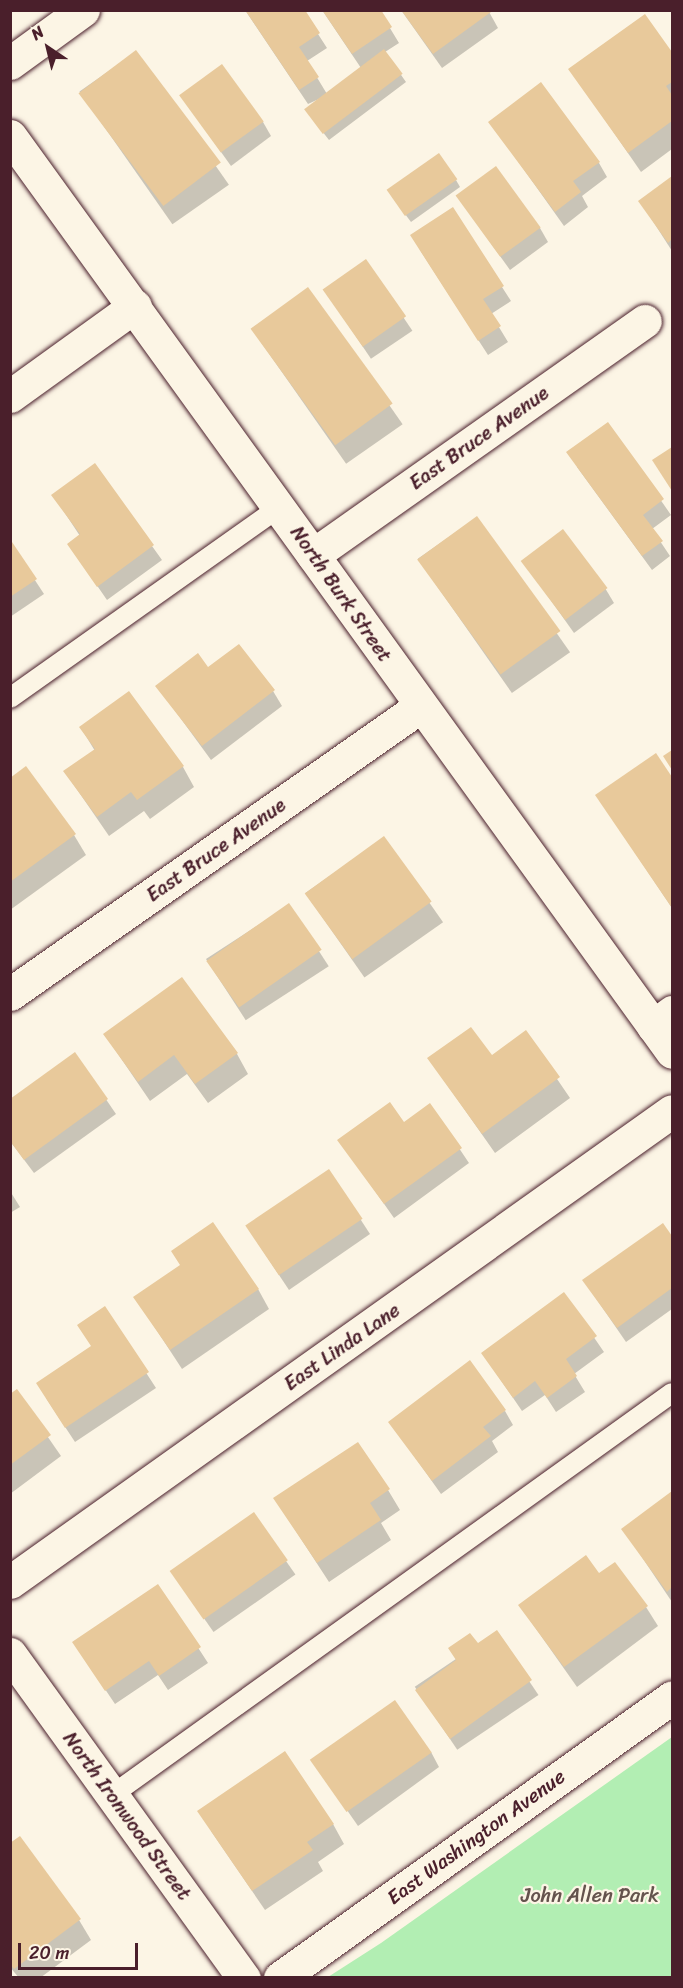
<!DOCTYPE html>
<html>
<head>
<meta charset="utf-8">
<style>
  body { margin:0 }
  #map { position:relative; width:683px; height:1988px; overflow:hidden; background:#fcf5e5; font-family:Sriracha,sans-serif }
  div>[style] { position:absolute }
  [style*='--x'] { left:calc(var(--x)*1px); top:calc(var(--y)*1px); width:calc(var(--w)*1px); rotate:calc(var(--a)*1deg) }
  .green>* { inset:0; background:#b2eeb3 }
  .shadow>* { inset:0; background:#0003; transform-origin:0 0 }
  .building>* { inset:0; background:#e8c99b; transform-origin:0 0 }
  .roads { filter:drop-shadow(0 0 2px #4a1f2b) drop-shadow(0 0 2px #4a1f2b) }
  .service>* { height:20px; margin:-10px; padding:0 10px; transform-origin:10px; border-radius:10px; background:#fcf5e5 }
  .minor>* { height:33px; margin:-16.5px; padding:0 16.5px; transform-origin:16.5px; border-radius:16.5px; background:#fcf5e5 }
  .tertiary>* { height:33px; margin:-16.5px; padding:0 16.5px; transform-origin:16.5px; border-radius:16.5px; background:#fcf5e5 }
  span { translate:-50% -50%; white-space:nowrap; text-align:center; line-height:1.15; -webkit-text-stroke:4.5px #fcf5e5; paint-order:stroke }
  .street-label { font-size:20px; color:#4a1f2b }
  .park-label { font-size:20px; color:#64534d }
  .frame { position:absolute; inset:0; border:12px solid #4a1f2b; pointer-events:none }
  .north { position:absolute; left:18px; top:18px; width:60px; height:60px; -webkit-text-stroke:4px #fcf5e5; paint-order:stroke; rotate:325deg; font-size:16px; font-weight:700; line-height:24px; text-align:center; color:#4a1f2b }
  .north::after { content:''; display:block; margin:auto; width:21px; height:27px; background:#4a1f2b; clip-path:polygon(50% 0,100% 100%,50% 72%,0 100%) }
  .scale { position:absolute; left:18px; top:1943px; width:120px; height:27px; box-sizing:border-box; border:3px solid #4a1f2b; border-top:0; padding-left:8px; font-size:18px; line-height:21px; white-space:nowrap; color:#4a1f2b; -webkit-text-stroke:4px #fcf5e5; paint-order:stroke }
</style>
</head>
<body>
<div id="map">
  <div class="green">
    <i style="clip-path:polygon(672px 1737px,672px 1977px,328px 1977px,381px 1943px)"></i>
  </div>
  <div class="shadow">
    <i style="clip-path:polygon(245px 10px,318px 34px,327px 48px,307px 61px,327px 94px,361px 68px,322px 10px,379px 10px,399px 43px,385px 52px,406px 82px,329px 140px,311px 117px,321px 98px,308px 104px)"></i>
    <i style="clip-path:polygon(401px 10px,488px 10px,498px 28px,442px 68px)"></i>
    <i style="clip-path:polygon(645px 16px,672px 55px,672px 149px,641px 172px,570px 69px)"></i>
    <i style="left:136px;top:52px;width:162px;height:69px;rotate:55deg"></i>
    <i style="clip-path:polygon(181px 96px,263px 122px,271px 136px,231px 166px)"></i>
    <i style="clip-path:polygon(490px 122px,599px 163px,607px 177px,582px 196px,588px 207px,564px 226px)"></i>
    <i style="clip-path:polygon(672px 178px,672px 251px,640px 201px)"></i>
    <i style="clip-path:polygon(456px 180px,460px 187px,411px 222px,393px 198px)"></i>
    <i style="clip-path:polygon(457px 196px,540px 228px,548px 242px,510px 270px)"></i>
    <i style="clip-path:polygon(452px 209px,511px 301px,491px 314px,508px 342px,488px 355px,420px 250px)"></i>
    <i style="left:366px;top:262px;width:83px;height:50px;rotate:56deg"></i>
    <i style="left:308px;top:289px;width:165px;height:69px;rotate:55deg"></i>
    <i style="clip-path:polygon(608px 424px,671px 515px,652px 529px,670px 556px,652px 570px,577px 467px)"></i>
    <i style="clip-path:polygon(672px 449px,672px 490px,654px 461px)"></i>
    <i style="clip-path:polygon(94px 465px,162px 560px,107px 600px,69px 545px,80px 536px,53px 495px)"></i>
    <i style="left:476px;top:518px;width:164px;height:71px;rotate:55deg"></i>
    <i style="clip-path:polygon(10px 542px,44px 594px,10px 617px)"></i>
    <i style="clip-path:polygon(523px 561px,605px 588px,614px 603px,574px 633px)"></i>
    <i style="clip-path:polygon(208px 669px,273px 691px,282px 706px,211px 760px,157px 686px)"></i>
    <i style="clip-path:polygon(81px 728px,183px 767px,194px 787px,150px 819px,144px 811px,109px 836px,65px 772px,95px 751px)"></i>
    <i style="clip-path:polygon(656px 755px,672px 779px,672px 908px,597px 796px)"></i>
    <i style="clip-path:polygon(10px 780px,74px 835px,86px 855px,10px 910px)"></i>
    <i style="left:384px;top:838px;width:103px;height:96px;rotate:55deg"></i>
    <i style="left:289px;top:905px;width:73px;height:99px;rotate:57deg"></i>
    <i style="clip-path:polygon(525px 1032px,570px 1098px,495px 1153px,429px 1059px,491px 1057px)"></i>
    <i style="clip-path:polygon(105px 1035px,237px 1054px,248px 1074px,208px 1103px,187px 1074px,150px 1101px)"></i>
    <i style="clip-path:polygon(75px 1054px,116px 1114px,34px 1173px,10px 1141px)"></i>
    <i style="clip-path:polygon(430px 1105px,469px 1163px,394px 1218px,339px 1140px,404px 1124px)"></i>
    <i style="clip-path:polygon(329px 1171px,370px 1234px,289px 1290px,257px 1242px)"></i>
    <i style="clip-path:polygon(10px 1191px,20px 1207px,10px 1213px)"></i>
    <i style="clip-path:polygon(663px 1225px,672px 1238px,672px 1309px,626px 1342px,584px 1281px)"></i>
    <i style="clip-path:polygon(258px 1289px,269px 1309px,182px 1369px,135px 1297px)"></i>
    <i style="clip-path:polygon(564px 1294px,604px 1352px,574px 1374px,585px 1392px,556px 1412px,545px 1395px,522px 1411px,483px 1354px)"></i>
    <i style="clip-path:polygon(104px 1308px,156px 1388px,75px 1442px,46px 1398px,92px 1347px)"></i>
    <i style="clip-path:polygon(16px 1391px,61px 1456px,10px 1494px,10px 1395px)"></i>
    <i style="clip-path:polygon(505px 1411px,513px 1425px,492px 1441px,498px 1452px,441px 1494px,390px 1422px)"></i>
    <i style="clip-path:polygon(388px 1490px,400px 1510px,381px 1523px,391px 1540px,329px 1582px,275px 1499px)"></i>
    <i style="clip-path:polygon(672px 1492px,672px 1602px,623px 1529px)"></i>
    <i style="left:253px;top:1514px;width:74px;height:100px;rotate:55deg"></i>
    <i style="clip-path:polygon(599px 1575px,646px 1607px,658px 1626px,577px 1687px,520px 1606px)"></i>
    <i style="clip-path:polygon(158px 1586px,208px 1663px,168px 1690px,158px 1675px,115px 1704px,74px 1643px)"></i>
    <i style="left:496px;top:1632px;width:76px;height:98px;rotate:56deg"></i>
    <i style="clip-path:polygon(431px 1752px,439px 1767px,358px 1826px,313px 1761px)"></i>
    <i style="clip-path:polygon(333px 1824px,344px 1844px,318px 1862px,323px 1871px,265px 1910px,211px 1831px)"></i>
    <i style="clip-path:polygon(10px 1845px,79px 1920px,91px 1940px,40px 1978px,19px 1978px,10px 1967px)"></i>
  </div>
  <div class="building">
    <i style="clip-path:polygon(245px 10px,305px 10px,320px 33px,299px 47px,319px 77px,299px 90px)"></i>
    <i style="clip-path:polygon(322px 10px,381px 10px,392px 27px,352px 54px)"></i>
    <i style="clip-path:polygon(401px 10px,490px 10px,491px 12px,433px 54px)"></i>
    <i style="clip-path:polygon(645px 14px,672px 52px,672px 82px,666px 86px,672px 95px,672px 121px,628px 153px,568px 69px)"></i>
    <i style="left:384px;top:49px;width:31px;height:100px;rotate:53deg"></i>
    <i style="left:136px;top:50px;width:141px;height:72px;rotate:53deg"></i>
    <i style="left:222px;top:64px;width:71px;height:53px;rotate:54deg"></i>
    <i style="clip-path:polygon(541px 82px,600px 162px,573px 181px,581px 192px,555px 212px,488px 122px)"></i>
    <i style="left:439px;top:153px;width:32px;height:64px;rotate:55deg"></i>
    <i style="left:496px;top:166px;width:76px;height:50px;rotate:54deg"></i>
    <i style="clip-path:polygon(672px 176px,672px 239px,668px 243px,638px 201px)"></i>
    <i style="clip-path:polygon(453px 207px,504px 286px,483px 299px,501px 326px,478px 341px,410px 235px)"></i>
    <i style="left:366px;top:259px;width:70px;height:53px;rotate:55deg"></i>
    <i style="left:308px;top:287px;width:144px;height:71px;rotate:54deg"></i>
    <i style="clip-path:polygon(608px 422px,664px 499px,643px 515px,663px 541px,642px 556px,566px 452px)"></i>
    <i style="clip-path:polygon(672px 447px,672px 491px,652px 460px)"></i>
    <i style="clip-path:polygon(95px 463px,154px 545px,97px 587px,67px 544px,80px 534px,51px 495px)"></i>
    <i style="left:477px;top:516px;width:142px;height:74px;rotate:54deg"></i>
    <i style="left:563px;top:529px;width:74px;height:53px;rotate:53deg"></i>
    <i style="clip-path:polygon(10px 539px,37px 579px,10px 597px)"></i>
    <i style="clip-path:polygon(239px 644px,275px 690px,202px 746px,155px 686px,198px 653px,208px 667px)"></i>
    <i style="clip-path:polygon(129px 691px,184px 766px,137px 800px,131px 792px,97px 817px,63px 771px,95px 749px,79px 727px)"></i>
    <i style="clip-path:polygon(672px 750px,672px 770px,663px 756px)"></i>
    <i style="clip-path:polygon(656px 753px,672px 777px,672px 908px,595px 795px)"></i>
    <i style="clip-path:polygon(26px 766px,76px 834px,10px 882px,10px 778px)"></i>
    <i style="left:384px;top:836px;width:81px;height:98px;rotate:54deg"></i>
    <i style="left:289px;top:903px;width:57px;height:101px;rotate:55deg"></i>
    <i style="clip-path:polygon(182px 977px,238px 1053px,195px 1084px,174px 1055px,138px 1082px,103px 1034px)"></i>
    <i style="clip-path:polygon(471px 1027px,492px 1055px,526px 1030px,560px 1077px,482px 1134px,427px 1058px)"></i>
    <i style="clip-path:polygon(75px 1052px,108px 1099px,24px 1160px,10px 1141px,10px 1099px)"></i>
    <i style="clip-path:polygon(390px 1102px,404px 1122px,430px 1103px,462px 1148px,384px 1204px,337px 1140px)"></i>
    <i style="left:329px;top:1169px;width:60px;height:101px;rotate:56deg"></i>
    <i style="clip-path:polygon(213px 1222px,259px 1289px,170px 1350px,133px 1297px,180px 1265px,171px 1251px)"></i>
    <i style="clip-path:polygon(663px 1223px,672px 1236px,672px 1288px,617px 1328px,582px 1280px)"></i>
    <i style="clip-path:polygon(564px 1292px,597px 1336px,566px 1359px,577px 1376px,547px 1398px,535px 1381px,513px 1398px,481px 1353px)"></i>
    <i style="clip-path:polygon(105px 1306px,149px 1372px,65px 1428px,36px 1383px,91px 1346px,77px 1325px)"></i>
    <i style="clip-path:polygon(470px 1360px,506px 1410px,483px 1427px,491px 1436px,432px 1481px,388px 1422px)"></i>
    <i style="clip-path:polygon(17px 1389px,51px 1435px,10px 1465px,10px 1394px)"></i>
    <i style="clip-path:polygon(358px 1442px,390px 1489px,370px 1503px,381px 1520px,317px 1563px,273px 1498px)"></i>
    <i style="clip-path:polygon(672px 1491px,672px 1587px,667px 1592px,621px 1529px)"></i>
    <i style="left:254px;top:1512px;width:59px;height:103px;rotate:55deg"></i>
    <i style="clip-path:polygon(586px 1555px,599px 1573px,615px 1562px,648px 1606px,564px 1667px,518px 1605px)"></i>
    <i style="clip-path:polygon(158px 1584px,201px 1647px,159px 1676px,149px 1661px,105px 1691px,72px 1642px)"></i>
    <i style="clip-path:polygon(497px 1630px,532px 1680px,450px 1739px,415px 1690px,456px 1660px,448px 1648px,470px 1633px,478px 1643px)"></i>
    <i style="left:395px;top:1700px;width:64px;height:104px;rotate:55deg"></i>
    <i style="clip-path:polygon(285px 1751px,334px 1824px,307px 1842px,313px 1850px,252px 1891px,197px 1811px)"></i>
    <i style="clip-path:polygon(20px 1836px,81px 1919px,14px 1969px,10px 1964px,10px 1843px)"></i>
  </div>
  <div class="roads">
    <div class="service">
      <i style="--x:10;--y:698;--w:331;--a:-35.3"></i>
      <i style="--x:112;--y:1795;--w:689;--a:-35.67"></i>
    </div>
    <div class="minor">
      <i style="--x:10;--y:63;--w:90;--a:-36"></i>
      <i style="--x:10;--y:396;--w:154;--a:-35.8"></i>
      <i style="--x:313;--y:555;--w:406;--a:-35.2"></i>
      <i style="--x:10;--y:994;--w:502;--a:-35.02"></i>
      <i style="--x:653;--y:1026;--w:24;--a:-36"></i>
      <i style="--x:10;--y:1582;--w:812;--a:-35.43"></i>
      <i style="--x:10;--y:1654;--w:400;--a:54.2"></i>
      <i style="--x:280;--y:1978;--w:482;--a:-35.6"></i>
    </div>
    <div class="tertiary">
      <i style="--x:10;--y:136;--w:1130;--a:54.14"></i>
    </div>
  </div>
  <div class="street-label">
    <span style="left:479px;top:438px;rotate:-35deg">East Bruce Avenue</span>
    <span style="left:341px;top:594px;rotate:55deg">North Burk Street</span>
    <span style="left:216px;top:850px;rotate:-35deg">East Bruce Avenue</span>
    <span style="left:342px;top:1347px;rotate:-35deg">East Linda Lane</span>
    <span style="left:127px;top:1816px;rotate:54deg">North Ironwood Street</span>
    <span style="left:476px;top:1837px;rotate:-36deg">East Washington Avenue</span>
  </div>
  <div class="park-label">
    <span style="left:590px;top:1895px">John Allen Park</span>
  </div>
  <div class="frame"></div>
  <div class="north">N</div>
  <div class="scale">20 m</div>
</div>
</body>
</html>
